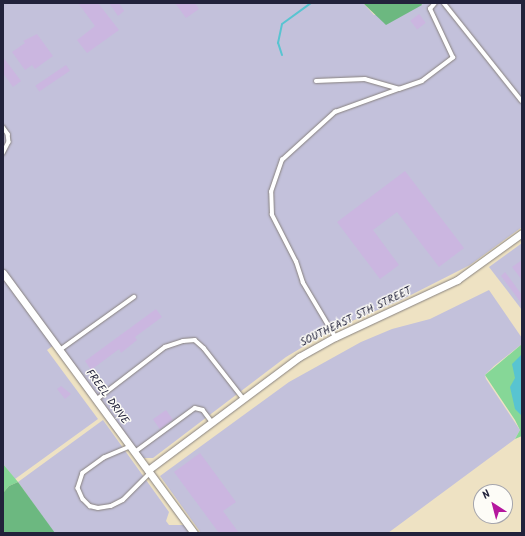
<!DOCTYPE html>
<html>
<head>
<meta charset="utf-8">
<style>
  body { margin:0 }
  #map { position:relative; width:525px; height:536px; overflow:hidden; background:#eee2c3; font-family:Kalam,sans-serif }
  div>[style] { position:absolute }
  [style*='--x'] { left:calc(var(--x)*1px); top:calc(var(--y)*1px); width:calc(var(--w)*1px); rotate:calc(var(--a)*1deg) }
  .industrial>* { inset:0; background:#c3c1db }
  .green>* { inset:0; background:#86d797 }
  .forest>* { inset:0; background:#6cb880 }
  .water>* { inset:0; background:#58c4d1 }
  .stream>* { height:2px; margin:-1px; padding:0 1px; transform-origin:1px; border-radius:1px; background:#58c4d1 }
  .building>* { inset:0; background:#cbb6e0; transform-origin:0 0 }
  .roads { filter:drop-shadow(0 0 1px #88827f) drop-shadow(0 0 1px #88827f) }
  .lane>* { height:3.5px; margin:-1.75px; padding:0 1.75px; transform-origin:1.75px; border-radius:1.75px; background:#fff }
  .street>* { height:7px; margin:-3.5px; padding:0 3.5px; transform-origin:3.5px; border-radius:3.5px; background:#fff }
  span { translate:-50% -50%; white-space:nowrap; text-align:center; line-height:1.15; -webkit-text-stroke:3px #fdfcf7; paint-order:stroke }
  .street-label { font-size:11px; color:#22223b }
  .frame { position:absolute; inset:0; border:4px solid #22223b; pointer-events:none }
  .north { position:absolute; left:473px; top:484px; width:40px; height:40px; box-sizing:border-box; background:#fdfcf7; border:1px solid #a5a5ac; border-radius:50%; rotate:324deg; font-size:11px; font-weight:700; line-height:16px; text-align:center; color:#22223b }
  .north::after { content:''; display:block; margin:auto; width:14px; height:18px; background:#b5179e; clip-path:polygon(50% 0,100% 100%,50% 72%,0 100%) }
</style>
</head>
<body>
<div id="map">
  <div class="industrial">
    <i style="clip-path:polygon(3px 3px,363px 3px,374px 15px,422px 5px,421px 3px,522px 3px,522px 227px,470px 265px,401px 300px,331px 330px,286px 357px,153px 458px,143px 458px,58px 342px,47px 350px,98px 419px,15px 479px,3px 464px)"></i>
    <i style="clip-path:polygon(522px 243px,522px 310px,489px 267px)"></i>
    <i style="clip-path:polygon(489px 290px,522px 338px,522px 344px,494px 366px,485px 375px,486px 379px,520px 430px,515px 439px,388px 533px,201px 533px,160px 476px,289px 382px,361px 342px,392px 329px,430px 319px)"></i>
    <i style="clip-path:polygon(103px 420px,169px 512px,166px 521px,169px 525px,188px 525px,194px 533px,54px 533px,18px 482px)"></i>
  </div>
  <div class="green">
    <i style="clip-path:polygon(522px 344px,522px 436px,515px 439px,520px 430px,515px 420px,485px 375px)"></i>
    <i style="clip-path:polygon(3px 464px,18px 482px,9px 486px,3px 493px)"></i>
  </div>
  <div class="forest">
    <i style="clip-path:polygon(363px 3px,421px 3px,422px 5px,386px 25px)"></i>
    <i style="clip-path:polygon(18px 482px,55px 533px,3px 533px,3px 493px,9px 486px)"></i>
  </div>
  <div class="water">
    <i style="clip-path:polygon(522px 354px,522px 416px,515px 409px,510px 387px,515px 378px,512px 364px)"></i>
  </div>
  <div class="stream">
    <i style="--x:282;--y:55;--w:13;--a:-108"></i>
    <i style="--x:278;--y:43;--w:19;--a:-78"></i>
    <i style="--x:282;--y:24;--w:36;--a:-36"></i>
  </div>
  <div class="building">
    <i style="clip-path:polygon(78px 3px,98px 3px,119px 30px,87px 53px,77px 40px,95px 26px)"></i>
    <i style="clip-path:polygon(109px 3px,119px 3px,124px 11px,118px 16px)"></i>
    <i style="clip-path:polygon(175px 3px,195px 3px,199px 9px,186px 18px)"></i>
    <i style="left:419px;top:14px;width:11px;height:11px;rotate:52deg"></i>
    <i style="clip-path:polygon(37px 34px,53px 56px,35px 69px,32px 65px,25px 70px,12px 52px,25px 43px,23px 41px)"></i>
    <i style="clip-path:polygon(3px 57px,21px 81px,13px 87px,3px 73px)"></i>
    <i style="left:66px;top:65px;width:7px;height:37px;rotate:56deg"></i>
    <i style="clip-path:polygon(405px 171px,464px 248px,439px 267px,397px 212px,373px 230px,399px 265px,380px 279px,337px 222px)"></i>
    <i style="clip-path:polygon(522px 260px,522px 280px,512px 267px)"></i>
    <i style="clip-path:polygon(505px 272px,522px 295px,522px 304px,501px 276px)"></i>
    <i style="clip-path:polygon(156px 309px,162px 317px,135px 337px,137px 340px,121px 353px,119px 349px,91px 370px,85px 361px)"></i>
    <i style="clip-path:polygon(61px 386px,71px 394px,65px 399px,57px 389px)"></i>
    <i style="left:166px;top:410px;width:12px;height:16px;rotate:55deg"></i>
    <i style="clip-path:polygon(200px 453px,236px 502px,223px 511px,239px 533px,219px 533px,174px 472px)"></i>
  </div>
  <div class="roads">
    <div class="lane">
      <i style="--x:444;--y:3;--w:125;--a:51.5"></i>
      <i style="--x:316;--y:81;--w:49;--a:-2.3"></i>
      <i style="--x:365;--y:79;--w:35;--a:16"></i>
      <i style="--x:399;--y:89;--w:24;--a:-19"></i>
      <i style="--x:422;--y:81;--w:39;--a:-37"></i>
      <i style="--x:453;--y:58;--w:54;--a:-115.1"></i>
      <i style="--x:430;--y:9;--w:8;--a:-50"></i>
      <i style="--x:3;--y:127;--w:9;--a:54"></i>
      <i style="--x:8;--y:134;--w:8;--a:83"></i>
      <i style="--x:9;--y:142;--w:13;--a:117"></i>
      <i style="--x:335;--y:337;--w:63;--a:-120.7"></i>
      <i style="--x:303;--y:283;--w:22;--a:-108"></i>
      <i style="--x:296;--y:262;--w:53;--a:-117.1"></i>
      <i style="--x:272;--y:215;--w:23;--a:-92"></i>
      <i style="--x:271;--y:192;--w:34;--a:-71"></i>
      <i style="--x:282;--y:160;--w:72;--a:-42.2"></i>
      <i style="--x:335;--y:112;--w:68;--a:-19.8"></i>
      <i style="--x:60;--y:350;--w:91;--a:-35.6"></i>
      <i style="--x:96;--y:400;--w:87;--a:-37.5"></i>
      <i style="--x:165;--y:347;--w:19;--a:-18"></i>
      <i style="--x:183;--y:341;--w:12;--a:-5"></i>
      <i style="--x:195;--y:340;--w:12;--a:42"></i>
      <i style="--x:204;--y:348;--w:63;--a:52"></i>
      <i style="--x:130;--y:447;--w:28;--a:157"></i>
      <i style="--x:104;--y:458;--w:26;--a:144"></i>
      <i style="--x:83;--y:473;--w:16;--a:108"></i>
      <i style="--x:78;--y:488;--w:12;--a:66"></i>
      <i style="--x:83;--y:499;--w:10;--a:45"></i>
      <i style="--x:90;--y:506;--w:8;--a:14"></i>
      <i style="--x:98;--y:508;--w:13;--a:-9"></i>
      <i style="--x:111;--y:506;--w:13;--a:-27"></i>
      <i style="--x:123;--y:500;--w:38;--a:-45"></i>
      <i style="--x:135;--y:452;--w:74;--a:-36.3"></i>
      <i style="--x:195;--y:408;--w:8;--a:14"></i>
      <i style="--x:203;--y:410;--w:15;--a:53"></i>
    </div>
    <div class="street">
      <i style="--x:3;--y:273;--w:323;--a:53.7"></i>
      <i style="--x:148;--y:470;--w:189;--a:-36.8"></i>
      <i style="--x:299;--y:357;--w:41;--a:-29.1"></i>
      <i style="--x:335;--y:337;--w:135;--a:-25"></i>
      <i style="--x:457;--y:280;--w:80;--a:-35.9"></i>
    </div>
  </div>
  <div class="street-label">
    <span style="left:356px;top:317px;rotate:-26deg">SOUTHEAST 5TH STREET</span>
    <span style="left:107px;top:397px;rotate:54deg">FREEL DRIVE</span>
  </div>
  <div class="frame"></div>
  <div class="north">N</div>
</div>
</body>
</html>
